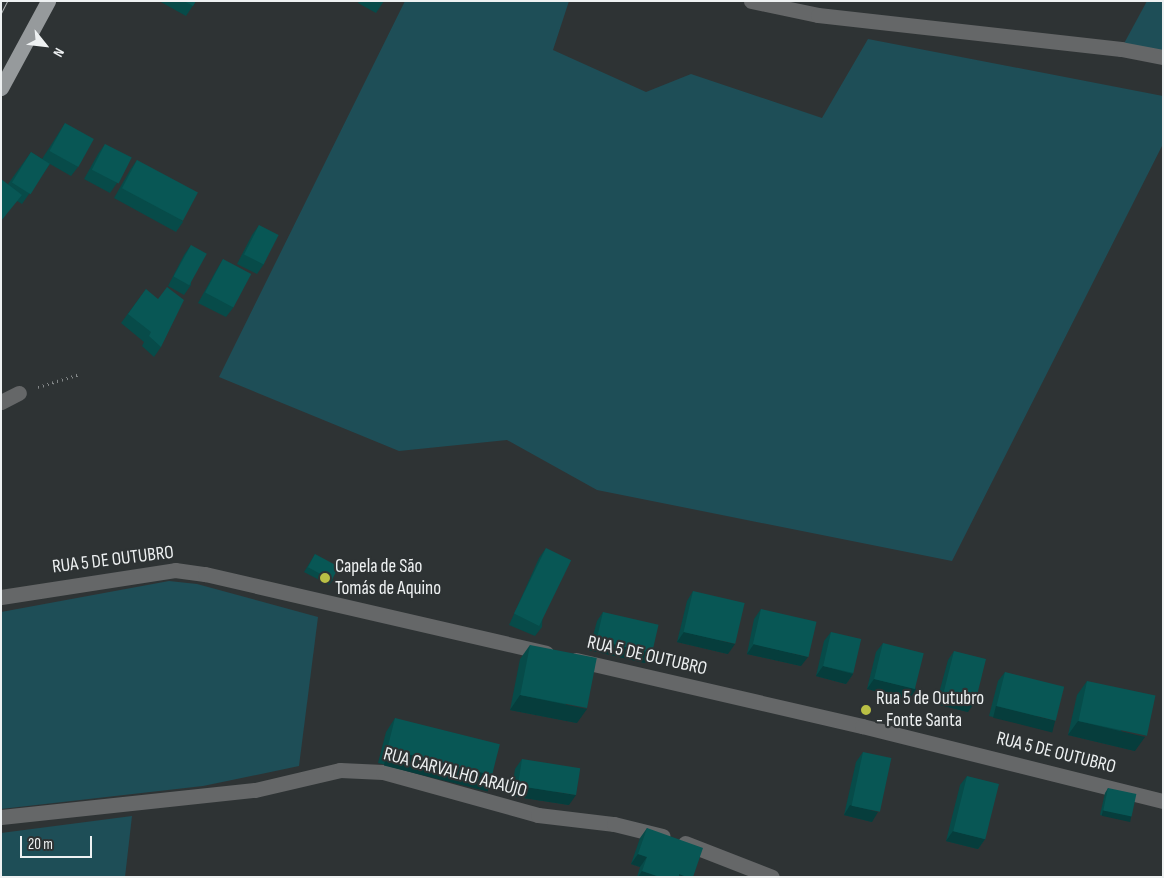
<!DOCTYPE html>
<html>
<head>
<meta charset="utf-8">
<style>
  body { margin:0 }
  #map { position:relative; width:1164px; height:878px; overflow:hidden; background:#2e3334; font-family:"Sofia Sans Condensed",sans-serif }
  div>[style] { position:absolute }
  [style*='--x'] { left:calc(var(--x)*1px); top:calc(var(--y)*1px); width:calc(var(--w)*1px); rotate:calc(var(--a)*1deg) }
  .green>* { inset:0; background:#1e4e57 }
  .path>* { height:3px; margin-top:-1.5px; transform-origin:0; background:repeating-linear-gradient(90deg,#838788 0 1px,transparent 0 5px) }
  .street>* { height:15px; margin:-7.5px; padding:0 7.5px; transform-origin:7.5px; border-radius:7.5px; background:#656768 }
  .primary>* { height:15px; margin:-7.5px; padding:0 7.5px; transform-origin:7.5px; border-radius:7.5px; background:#969a9c }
  .tram>* { height:1px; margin:-0.5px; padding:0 0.5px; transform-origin:0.5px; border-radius:0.5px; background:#a9acad }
  .wall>* { inset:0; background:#074b49 }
  .shaded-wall>* { inset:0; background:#063d3c; transform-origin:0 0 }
  .building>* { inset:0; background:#085755; transform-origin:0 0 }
  .dots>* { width:14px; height:14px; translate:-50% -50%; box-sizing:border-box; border:2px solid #2e3334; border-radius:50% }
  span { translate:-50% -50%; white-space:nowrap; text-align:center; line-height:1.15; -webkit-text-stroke:4.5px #2e3334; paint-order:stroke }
  .street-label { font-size:19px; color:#eef1f2 }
  .poi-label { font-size:19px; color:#eef1f2 }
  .left { translate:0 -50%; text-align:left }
  .frame { position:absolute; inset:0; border:2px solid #eef1f2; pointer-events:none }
  .north { position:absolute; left:20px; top:20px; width:50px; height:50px; -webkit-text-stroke:4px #2e3334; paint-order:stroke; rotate:119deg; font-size:14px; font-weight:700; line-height:20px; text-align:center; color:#eef1f2 }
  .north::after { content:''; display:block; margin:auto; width:18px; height:22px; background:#eef1f2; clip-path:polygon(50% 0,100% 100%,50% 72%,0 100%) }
  .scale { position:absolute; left:20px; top:836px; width:72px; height:22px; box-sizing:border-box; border:2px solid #eef1f2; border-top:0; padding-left:6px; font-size:15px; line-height:18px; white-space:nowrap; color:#eef1f2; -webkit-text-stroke:4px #2e3334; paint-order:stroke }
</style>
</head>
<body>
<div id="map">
  <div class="green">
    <i style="clip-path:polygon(405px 1px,569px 1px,553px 50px,646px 92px,691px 74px,822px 118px,868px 39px,1163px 96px,1163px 144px,952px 561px,597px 490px,507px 440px,399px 451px,219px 377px)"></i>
    <i style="clip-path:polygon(1147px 1px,1163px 1px,1163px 57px,1121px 49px)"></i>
    <i style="clip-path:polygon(169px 581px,197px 584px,318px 617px,299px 766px,203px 786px,1px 809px,1px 612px)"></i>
    <i style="clip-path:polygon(132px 816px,125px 877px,1px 877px,1px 833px)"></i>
  </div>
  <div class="path">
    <i style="--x:38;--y:387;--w:44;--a:-17.2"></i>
  </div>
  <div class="street">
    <i style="--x:751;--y:1;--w:68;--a:11.8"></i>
    <i style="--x:818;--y:15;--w:305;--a:6.4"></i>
    <i style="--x:1121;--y:49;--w:43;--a:10.8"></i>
    <i style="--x:1;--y:402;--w:20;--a:-27"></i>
    <i style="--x:1;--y:597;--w:176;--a:-8.8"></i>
    <i style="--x:175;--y:570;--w:30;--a:8"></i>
    <i style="--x:205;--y:574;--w:350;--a:13"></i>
    <i style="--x:576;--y:660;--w:294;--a:13"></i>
    <i style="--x:862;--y:726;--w:310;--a:14"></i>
    <i style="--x:1;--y:817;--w:255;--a:-6.1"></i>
    <i style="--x:255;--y:790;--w:87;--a:-13.2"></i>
    <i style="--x:340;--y:770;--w:43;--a:2.7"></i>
    <i style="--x:383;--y:772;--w:161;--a:15.5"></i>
    <i style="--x:538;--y:815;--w:77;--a:6.8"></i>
    <i style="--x:614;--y:824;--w:50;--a:13.8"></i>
    <i style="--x:685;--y:843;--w:93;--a:21.3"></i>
  </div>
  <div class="primary">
    <i style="--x:1;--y:88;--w:99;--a:-61.6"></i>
  </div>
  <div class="tram">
    <i style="--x:1;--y:13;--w:13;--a:-63"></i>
  </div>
  <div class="wall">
    <i style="clip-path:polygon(159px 1px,196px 1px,186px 16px)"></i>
    <i style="clip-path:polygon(359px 1px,384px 1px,376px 13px,358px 3px)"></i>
    <i style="clip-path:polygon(65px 123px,78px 167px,71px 176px,50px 164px,22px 204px,17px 201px,8px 184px,31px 152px,42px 159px)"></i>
    <i style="clip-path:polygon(105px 144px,117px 183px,110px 193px,84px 179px,98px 154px)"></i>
    <i style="clip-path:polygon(137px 160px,183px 222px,176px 232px,114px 198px,130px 170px)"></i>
    <i style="clip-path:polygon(259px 225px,264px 264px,257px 274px,237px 264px,252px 235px)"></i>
    <i style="clip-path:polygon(191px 245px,191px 285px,184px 295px,168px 286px,184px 255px)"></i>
    <i style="clip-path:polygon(223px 259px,233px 308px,226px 317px,198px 303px,217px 269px)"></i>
    <i style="clip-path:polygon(146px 289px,161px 347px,154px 357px,142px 346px,144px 342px,121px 323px)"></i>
    <i style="clip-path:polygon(546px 548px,542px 627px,535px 636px,509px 625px,539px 558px)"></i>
    <i style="clip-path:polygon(315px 554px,333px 580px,329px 585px,304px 572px)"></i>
    <i style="clip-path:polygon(693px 591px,728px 654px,677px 642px,687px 601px)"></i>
    <i style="clip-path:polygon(761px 609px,801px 666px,747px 654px,754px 619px)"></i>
    <i style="clip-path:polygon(603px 612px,652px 653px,645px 663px,589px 650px,597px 621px)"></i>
    <i style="clip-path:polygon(831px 632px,853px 674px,846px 684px,816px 676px,824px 641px)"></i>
    <i style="clip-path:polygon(883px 643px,916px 689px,909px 699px,867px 689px,876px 652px)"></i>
    <i style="clip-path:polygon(530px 645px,577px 723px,510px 710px,520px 659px)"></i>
    <i style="clip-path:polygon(954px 651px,968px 712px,936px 704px,948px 660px)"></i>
    <i style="clip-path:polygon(1005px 672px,1048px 731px,989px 716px,998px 681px)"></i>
    <i style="clip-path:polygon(1087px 681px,1135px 751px,1068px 735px,1077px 695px)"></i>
    <i style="clip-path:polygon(395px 718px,492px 775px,482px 789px,378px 763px,386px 732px)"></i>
    <i style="clip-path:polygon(863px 752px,872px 822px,844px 815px,856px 762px)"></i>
    <i style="clip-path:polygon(522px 759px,569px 805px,511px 796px,515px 769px)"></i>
    <i style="clip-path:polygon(967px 776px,985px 839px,978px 849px,946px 841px,960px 785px)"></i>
    <i style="clip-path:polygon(1108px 788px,1131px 816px,1128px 821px,1100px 815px,1105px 793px)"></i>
    <i style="clip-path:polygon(647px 828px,693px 877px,637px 877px,640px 867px,631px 864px,640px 838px)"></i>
  </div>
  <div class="shaded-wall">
    <i style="clip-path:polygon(684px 632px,735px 644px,728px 654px,677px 642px)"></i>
    <i style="clip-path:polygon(596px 640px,652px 653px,645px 663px,589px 650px)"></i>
    <i style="clip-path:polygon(754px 644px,808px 657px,801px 666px,747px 654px)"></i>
    <i style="clip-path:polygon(823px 666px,853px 674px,846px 684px,816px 676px)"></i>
    <i style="clip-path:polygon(874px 679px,916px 689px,909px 699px,867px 689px)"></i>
    <i style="clip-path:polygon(943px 694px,975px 702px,968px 712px,936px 704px)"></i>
    <i style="clip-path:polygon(520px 695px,587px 709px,577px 723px,510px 710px)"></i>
    <i style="left:996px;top:706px;width:61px;height:12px;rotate:14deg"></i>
    <i style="clip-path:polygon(1078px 721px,1145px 737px,1135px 751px,1068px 735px)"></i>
    <i style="left:388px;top:749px;width:107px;height:17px;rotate:14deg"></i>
    <i style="clip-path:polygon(518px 786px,576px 795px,569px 805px,511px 796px)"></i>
    <i style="clip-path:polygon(850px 805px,878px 812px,872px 822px,844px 815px)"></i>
    <i style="left:1103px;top:810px;width:29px;height:6px;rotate:12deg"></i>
    <i style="clip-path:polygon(953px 831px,985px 839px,978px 849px,946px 841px)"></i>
    <i style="clip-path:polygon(638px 854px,647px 857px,640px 867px,631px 864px)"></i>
    <i style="clip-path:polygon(642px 871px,660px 877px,638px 877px)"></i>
    <i style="clip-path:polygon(679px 874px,687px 877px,677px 877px)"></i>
  </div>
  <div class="building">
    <i style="clip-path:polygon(184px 1px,196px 1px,193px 6px)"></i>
    <i style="left:65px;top:123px;width:33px;height:32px;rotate:29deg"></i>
    <i style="left:105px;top:144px;width:30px;height:29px;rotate:27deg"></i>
    <i style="left:31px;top:152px;width:22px;height:36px;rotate:32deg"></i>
    <i style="left:137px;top:160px;width:69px;height:32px;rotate:28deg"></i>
    <i style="clip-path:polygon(1px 179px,22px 195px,1px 221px)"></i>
    <i style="left:259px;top:225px;width:22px;height:33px;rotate:27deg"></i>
    <i style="left:191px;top:245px;width:18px;height:36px;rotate:29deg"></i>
    <i style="left:223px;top:259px;width:32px;height:38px;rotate:28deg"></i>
    <i style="clip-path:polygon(167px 287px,184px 300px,161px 347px,149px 336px,151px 332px,128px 314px,146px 289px,158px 299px)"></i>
    <i style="left:546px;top:548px;width:28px;height:73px;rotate:26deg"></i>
    <i style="left:315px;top:554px;width:27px;height:15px;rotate:28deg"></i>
    <i style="left:693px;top:591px;width:53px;height:42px;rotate:13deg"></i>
    <i style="left:761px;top:609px;width:57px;height:36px;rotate:13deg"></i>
    <i style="left:603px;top:612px;width:57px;height:29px;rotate:13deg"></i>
    <i style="left:831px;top:632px;width:31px;height:35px;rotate:13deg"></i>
    <i style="left:883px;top:643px;width:42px;height:37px;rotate:14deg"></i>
    <i style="left:530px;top:645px;width:68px;height:51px;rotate:11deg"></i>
    <i style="left:954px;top:651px;width:33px;height:44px;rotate:14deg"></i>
    <i style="left:1005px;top:672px;width:61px;height:35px;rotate:14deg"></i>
    <i style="left:1087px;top:681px;width:70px;height:41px;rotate:12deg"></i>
    <i style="left:395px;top:718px;width:108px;height:32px;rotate:14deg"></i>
    <i style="left:863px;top:752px;width:29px;height:55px;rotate:12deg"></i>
    <i style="left:522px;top:759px;width:59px;height:27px;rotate:9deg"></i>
    <i style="left:967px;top:776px;width:33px;height:57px;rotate:14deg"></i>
    <i style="left:1108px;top:788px;width:29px;height:23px;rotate:12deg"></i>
    <i style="clip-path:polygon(647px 828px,703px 848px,693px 877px,687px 877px,679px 874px,679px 877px,660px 877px,642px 871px,647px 857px,638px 854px)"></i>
  </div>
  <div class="dots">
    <i style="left:325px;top:578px;background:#bac045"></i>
    <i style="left:866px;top:710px;background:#bac045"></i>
  </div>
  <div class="street-label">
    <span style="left:113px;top:560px;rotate:-7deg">RUA 5 DE OUTUBRO</span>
    <span style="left:647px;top:656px;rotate:13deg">RUA 5 DE OUTUBRO</span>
    <span style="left:1056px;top:753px;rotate:14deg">RUA 5 DE OUTUBRO</span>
    <span style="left:455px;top:773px;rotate:15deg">RUA CARVALHO ARAÚJO</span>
  </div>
  <div class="poi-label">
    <span class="left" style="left:335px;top:578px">Capela de São<br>Tomás de Aquino</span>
    <span class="left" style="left:876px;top:710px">Rua 5 de Outubro<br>- Fonte Santa</span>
  </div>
  <div class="frame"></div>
  <div class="north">N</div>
  <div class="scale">20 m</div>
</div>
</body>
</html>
